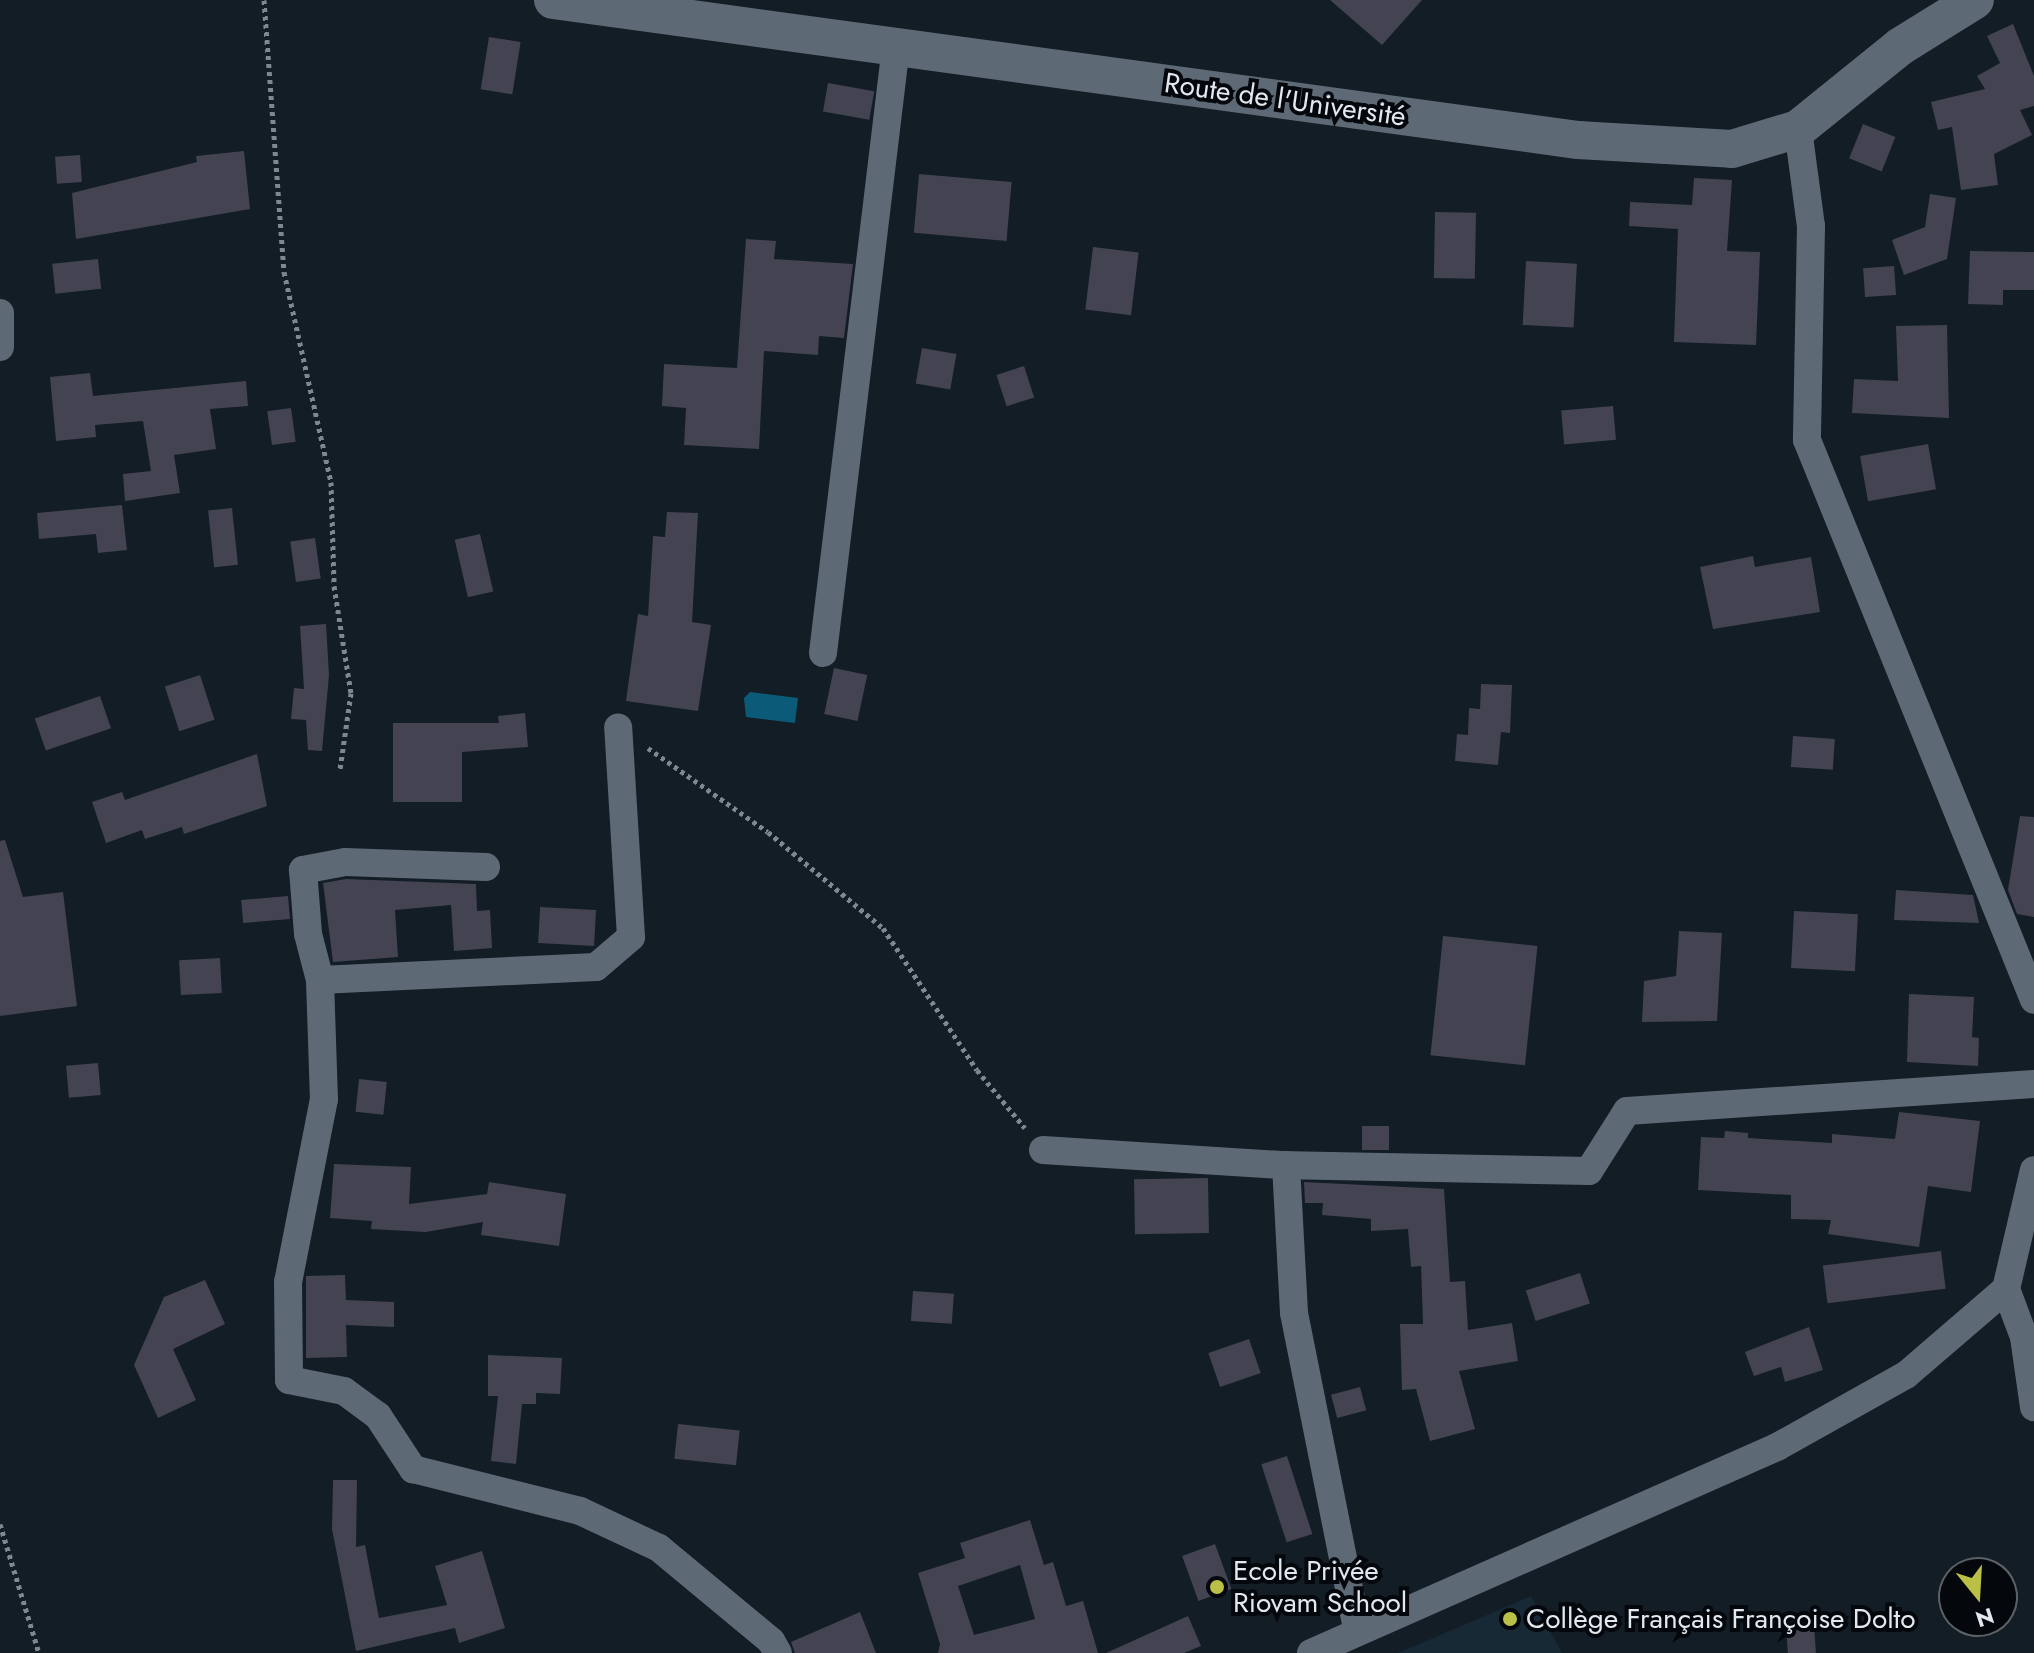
<!DOCTYPE html>
<html>
<head>
<meta charset="utf-8">
<style>
  body { margin:0 }
  #map { position:relative; width:2034px; height:1653px; overflow:hidden; background:#121d26; font-family:Jost,sans-serif }
  div>[style] { position:absolute }
  [style*='--x'] { left:calc(var(--x)*1px); top:calc(var(--y)*1px); width:calc(var(--w)*1px); rotate:calc(var(--a)*1deg) }
  .built>* { inset:0; background:#182936 }
  .water>* { inset:0; background:#0b5b78 }
  .building>* { inset:0; background:#444351; transform-origin:0 0 }
  .path>* { height:5px; margin-top:-2.5px; transform-origin:0; background:repeating-linear-gradient(90deg,#7f8890 0 4px,transparent 0 8px) }
  .street>* { height:28px; margin:-14px; padding:0 14px; transform-origin:14px; border-radius:14px; background:#5d6a75 }
  .secondary>* { height:38px; margin:-19px; padding:0 19px; transform-origin:19px; border-radius:19px; background:#5d6a75 }
  .dots>* { width:22px; height:22px; translate:-50% -50%; box-sizing:border-box; border:4px solid #04070b; border-radius:50% }
  span { translate:-50% -50%; white-space:nowrap; text-align:center; line-height:1.15; -webkit-text-stroke:8px #04070b; paint-order:stroke }
  .street-label { font-size:28px; color:#e1e9ef }
  .poi-label { font-size:28px; color:#e1e9ef }
  .left { translate:0 -50%; text-align:left }
  .north { position:absolute; left:1938px; top:1557px; width:80px; height:80px; box-sizing:border-box; background:#04070b; border:2px solid #5c6166; border-radius:50%; rotate:162deg; font-size:22px; font-weight:700; line-height:32px; text-align:center; color:#e1e9ef }
  .north::after { content:''; display:block; margin:auto; width:28px; height:36px; background:#bac045; clip-path:polygon(50% 0,100% 100%,50% 72%,0 100%) }
</style>
</head>
<body>
<div id="map">
  <div class="built">
    <i style="clip-path:polygon(1531px 1596px,1562px 1653px,1398px 1653px,1424px 1642px)"></i>
  </div>
  <div class="water">
    <i style="clip-path:polygon(750px 692px,798px 698px,795px 723px,746px 717px,744px 698px)"></i>
  </div>
  <div class="building">
    <i style="clip-path:polygon(1330px 0,1422px 0,1382px 45px)"></i>
    <i style="clip-path:polygon(2013px 24px,2034px 76px,2034px 106px,2020px 110px,2032px 135px,1994px 154px,1998px 185px,1961px 190px,1952px 127px,1938px 130px,1931px 102px,1985px 89px,1977px 76px,2000px 63px,1987px 36px)"></i>
    <i style="left:489px;top:37px;width:32px;height:53px;rotate:9deg"></i>
    <i style="left:828px;top:83px;width:47px;height:29px;rotate:10deg"></i>
    <i style="left:1863px;top:124px;width:35px;height:37px;rotate:22deg"></i>
    <i style="clip-path:polygon(244px 151px,250px 209px,76px 239px,72px 193px,197px 162px,196px 156px)"></i>
    <i style="left:80px;top:155px;width:27px;height:25px;rotate:86deg"></i>
    <i style="left:919px;top:174px;width:93px;height:59px;rotate:5deg"></i>
    <i style="clip-path:polygon(1694px 178px,1732px 180px,1727px 251px,1760px 252px,1756px 345px,1674px 342px,1678px 229px,1629px 226px,1630px 202px,1692px 205px)"></i>
    <i style="clip-path:polygon(1930px 194px,1956px 198px,1947px 259px,1904px 275px,1892px 240px,1925px 227px)"></i>
    <i style="left:1435px;top:212px;width:41px;height:66px;rotate:1deg"></i>
    <i style="clip-path:polygon(746px 239px,776px 241px,774px 259px,853px 264px,844px 338px,819px 336px,818px 355px,764px 351px,759px 449px,684px 445px,686px 408px,662px 406px,664px 364px,737px 368px)"></i>
    <i style="left:1093px;top:247px;width:46px;height:63px;rotate:7deg"></i>
    <i style="clip-path:polygon(1970px 251px,2034px 252px,2034px 290px,2003px 290px,2003px 305px,1968px 304px)"></i>
    <i style="left:98px;top:259px;width:30px;height:46px;rotate:84deg"></i>
    <i style="left:1526px;top:261px;width:51px;height:64px;rotate:3deg"></i>
    <i style="left:1894px;top:266px;width:29px;height:31px;rotate:86deg"></i>
    <i style="clip-path:polygon(1947px 325px,1949px 418px,1852px 413px,1854px 379px,1898px 381px,1896px 326px)"></i>
    <i style="left:922px;top:348px;width:35px;height:36px;rotate:10deg"></i>
    <i style="left:1024px;top:366px;width:33px;height:29px;rotate:72deg"></i>
    <i style="clip-path:polygon(90px 373px,93px 396px,246px 381px,248px 406px,210px 409px,216px 449px,174px 455px,180px 493px,125px 501px,123px 474px,151px 471px,143px 421px,95px 425px,96px 437px,56px 441px,50px 377px)"></i>
    <i style="left:1613px;top:406px;width:34px;height:52px;rotate:85deg"></i>
    <i style="left:291px;top:408px;width:34px;height:24px;rotate:82deg"></i>
    <i style="left:1928px;top:444px;width:46px;height:69px;rotate:80deg"></i>
    <i style="clip-path:polygon(122px 505px,127px 550px,98px 553px,96px 534px,39px 539px,37px 513px)"></i>
    <i style="left:232px;top:508px;width:57px;height:24px;rotate:84deg"></i>
    <i style="clip-path:polygon(667px 512px,698px 513px,692px 622px,711px 625px,698px 711px,626px 701px,638px 614px,648px 616px,653px 536px,665px 537px)"></i>
    <i style="left:480px;top:534px;width:59px;height:26px;rotate:77deg"></i>
    <i style="left:315px;top:538px;width:41px;height:25px;rotate:82deg"></i>
    <i style="clip-path:polygon(1753px 556px,1755px 567px,1811px 557px,1820px 612px,1713px 629px,1700px 567px)"></i>
    <i style="clip-path:polygon(326px 624px,329px 675px,322px 751px,308px 750px,306px 720px,291px 719px,294px 688px,304px 689px,300px 626px)"></i>
    <i style="left:834px;top:668px;width:34px;height:47px;rotate:12deg"></i>
    <i style="left:200px;top:675px;width:47px;height:37px;rotate:72deg"></i>
    <i style="clip-path:polygon(1481px 684px,1512px 685px,1510px 733px,1501px 732px,1498px 765px,1455px 761px,1457px 734px,1468px 735px,1469px 708px,1480px 709px)"></i>
    <i style="left:100px;top:696px;width:34px;height:69px;rotate:71deg"></i>
    <i style="clip-path:polygon(525px 713px,528px 747px,462px 752px,462px 802px,393px 802px,393px 723px,499px 723px,498px 716px)"></i>
    <i style="left:1793px;top:736px;width:42px;height:31px;rotate:4deg"></i>
    <i style="clip-path:polygon(257px 754px,267px 806px,184px 834px,182px 827px,145px 839px,142px 830px,106px 843px,92px 802px,122px 792px,125px 800px)"></i>
    <i style="clip-path:polygon(2020px 816px,2034px 817px,2034px 917px,2017px 914px,2008px 890px)"></i>
    <i style="clip-path:polygon(5px 840px,23px 897px,63px 892px,77px 1006px,0 1016px,0 841px)"></i>
    <i style="clip-path:polygon(346px 879px,476px 884px,477px 911px,490px 910px,492px 948px,454px 951px,451px 905px,395px 910px,398px 957px,333px 962px,323px 883px)"></i>
    <i style="clip-path:polygon(1896px 890px,1973px 895px,1979px 923px,1894px 920px)"></i>
    <i style="left:288px;top:896px;width:23px;height:47px;rotate:85deg"></i>
    <i style="left:596px;top:910px;width:36px;height:56px;rotate:93deg"></i>
    <i style="left:1794px;top:911px;width:64px;height:57px;rotate:3deg"></i>
    <i style="clip-path:polygon(1679px 931px,1722px 933px,1717px 1021px,1642px 1022px,1644px 981px,1676px 976px)"></i>
    <i style="left:1443px;top:936px;width:95px;height:120px;rotate:6deg"></i>
    <i style="left:220px;top:958px;width:35px;height:41px;rotate:87deg"></i>
    <i style="clip-path:polygon(1909px 994px,1974px 997px,1972px 1037px,1979px 1038px,1978px 1066px,1907px 1062px)"></i>
    <i style="left:98px;top:1063px;width:32px;height:32px;rotate:85deg"></i>
    <i style="left:359px;top:1079px;width:28px;height:33px;rotate:6deg"></i>
    <i style="clip-path:polygon(1899px 1112px,1980px 1121px,1971px 1192px,1928px 1186px,1919px 1247px,1828px 1234px,1831px 1220px,1791px 1219px,1791px 1195px,1698px 1190px,1701px 1137px,1724px 1138px,1725px 1131px,1748px 1133px,1748px 1138px,1832px 1143px,1832px 1134px,1895px 1139px)"></i>
    <i style="left:1389px;top:1126px;width:24px;height:27px;rotate:90deg"></i>
    <i style="clip-path:polygon(334px 1164px,411px 1167px,409px 1204px,487px 1194px,489px 1182px,566px 1194px,559px 1246px,481px 1235px,483px 1222px,426px 1232px,371px 1229px,372px 1221px,330px 1218px)"></i>
    <i style="left:1208px;top:1178px;width:55px;height:74px;rotate:89deg"></i>
    <i style="clip-path:polygon(1304px 1182px,1444px 1189px,1450px 1282px,1465px 1281px,1468px 1330px,1512px 1323px,1518px 1361px,1459px 1371px,1475px 1429px,1430px 1441px,1416px 1389px,1402px 1390px,1400px 1324px,1423px 1324px,1421px 1266px,1411px 1267px,1408px 1229px,1371px 1231px,1371px 1219px,1322px 1215px,1323px 1203px,1305px 1203px)"></i>
    <i style="left:1941px;top:1251px;width:38px;height:119px;rotate:83deg"></i>
    <i style="left:1580px;top:1273px;width:32px;height:57px;rotate:72deg"></i>
    <i style="clip-path:polygon(345px 1275px,346px 1300px,394px 1302px,394px 1327px,346px 1325px,347px 1357px,306px 1358px,306px 1276px)"></i>
    <i style="clip-path:polygon(205px 1280px,225px 1324px,173px 1349px,196px 1400px,158px 1418px,134px 1365px,164px 1297px)"></i>
    <i style="left:913px;top:1291px;width:41px;height:30px;rotate:4deg"></i>
    <i style="clip-path:polygon(1809px 1327px,1823px 1370px,1785px 1382px,1781px 1367px,1754px 1376px,1745px 1352px)"></i>
    <i style="left:1249px;top:1339px;width:36px;height:43px;rotate:71deg"></i>
    <i style="clip-path:polygon(488px 1355px,562px 1358px,560px 1394px,536px 1393px,536px 1404px,522px 1404px,516px 1464px,491px 1461px,498px 1396px,488px 1396px)"></i>
    <i style="left:1360px;top:1387px;width:24px;height:30px;rotate:75deg"></i>
    <i style="left:678px;top:1424px;width:62px;height:35px;rotate:6deg"></i>
    <i style="left:1287px;top:1456px;width:82px;height:27px;rotate:72deg"></i>
    <i style="clip-path:polygon(333px 1480px,357px 1480px,356px 1547px,365px 1545px,379px 1618px,447px 1605px,435px 1566px,482px 1551px,505px 1628px,459px 1643px,455px 1628px,356px 1651px,332px 1529px)"></i>
    <i style="clip-path:polygon(evenodd,1030px 1520px,1044px 1565px,1053px 1562px,1066px 1606px,1083px 1601px,1098px 1653px,938px 1653px,940px 1644px,918px 1573px,965px 1558px,960px 1543px,1030px 1520px,1020px 1565px,1035px 1619px,974px 1635px,958px 1586px,1020px 1565px)"></i>
    <i style="left:1215px;top:1544px;width:48px;height:35px;rotate:70deg"></i>
    <i style="clip-path:polygon(860px 1612px,876px 1653px,795px 1653px,791px 1642px)"></i>
    <i style="clip-path:polygon(1188px 1616px,1201px 1646px,1184px 1653px,1106px 1653px)"></i>
    <i style="left:1814px;top:1625px;width:28px;height:28px;rotate:86deg"></i>
  </div>
  <div class="path">
    <i style="--x:264;--y:0;--w:273;--a:85.8"></i>
    <i style="--x:284;--y:272;--w:215;--a:77.4"></i>
    <i style="--x:331;--y:482;--w:104;--a:88.3"></i>
    <i style="--x:334;--y:586;--w:108;--a:81"></i>
    <i style="--x:351;--y:693;--w:77;--a:98.2"></i>
    <i style="--x:648;--y:748;--w:146;--a:35"></i>
    <i style="--x:768;--y:832;--w:150;--a:39.9"></i>
    <i style="--x:883;--y:928;--w:170;--a:56.5"></i>
    <i style="--x:977;--y:1070;--w:75;--a:50.4"></i>
    <i style="--x:0;--y:1524;--w:135;--a:73.2"></i>
  </div>
  <div class="street">
    <i style="--x:1798;--y:129;--w:98;--a:82.4"></i>
    <i style="--x:1811;--y:226;--w:214;--a:91.1"></i>
    <i style="--x:1807;--y:440;--w:604;--a:67.93"></i>
    <i style="--x:0;--y:313;--w:34;--a:90"></i>
    <i style="--x:823;--y:653;--w:611;--a:-83.14"></i>
    <i style="--x:486;--y:867;--w:141;--a:-178"></i>
    <i style="--x:345;--y:862;--w:43;--a:169.2"></i>
    <i style="--x:303;--y:870;--w:64;--a:85.5"></i>
    <i style="--x:308;--y:934;--w:48;--a:75.4"></i>
    <i style="--x:320;--y:980;--w:119;--a:88.1"></i>
    <i style="--x:324;--y:1099;--w:187;--a:101.1"></i>
    <i style="--x:288;--y:1282;--w:98;--a:89.4"></i>
    <i style="--x:289;--y:1380;--w:56;--a:11.3"></i>
    <i style="--x:344;--y:1391;--w:42;--a:36.3"></i>
    <i style="--x:378;--y:1416;--w:64;--a:56.6"></i>
    <i style="--x:413;--y:1469;--w:172;--a:14.1"></i>
    <i style="--x:580;--y:1511;--w:87;--a:25.1"></i>
    <i style="--x:659;--y:1548;--w:146;--a:39.7"></i>
    <i style="--x:771;--y:1641;--w:14;--a:60"></i>
    <i style="--x:320;--y:980;--w:276;--a:-2.7"></i>
    <i style="--x:596;--y:967;--w:46;--a:-40.6"></i>
    <i style="--x:631;--y:937;--w:210;--a:-93.5"></i>
    <i style="--x:1043;--y:1150;--w:236;--a:3.6"></i>
    <i style="--x:1279;--y:1165;--w:310;--a:1.1"></i>
    <i style="--x:1589;--y:1171;--w:71;--a:-57.7"></i>
    <i style="--x:1627;--y:1111;--w:408;--a:-3.8"></i>
    <i style="--x:1286;--y:1165;--w:148;--a:86.9"></i>
    <i style="--x:1294;--y:1313;--w:325;--a:78.7"></i>
    <i style="--x:2006;--y:1289;--w:51;--a:69.4"></i>
    <i style="--x:2024;--y:1337;--w:71;--a:81.9"></i>
    <i style="--x:1311;--y:1653;--w:510;--a:-23.85"></i>
    <i style="--x:1777;--y:1447;--w:148;--a:-29.2"></i>
    <i style="--x:1906;--y:1375;--w:132;--a:-40.7"></i>
    <i style="--x:2006;--y:1289;--w:122;--a:-76.8"></i>
  </div>
  <div class="secondary">
    <i style="--x:553;--y:0;--w:1035;--a:7.78"></i>
    <i style="--x:1578;--y:140;--w:154;--a:3.3"></i>
    <i style="--x:1732;--y:149;--w:69;--a:-16.9"></i>
    <i style="--x:1798;--y:129;--w:132;--a:-38.9"></i>
    <i style="--x:1901;--y:46;--w:87;--a:-31.9"></i>
  </div>
  <div class="dots">
    <i style="left:1217px;top:1587px;background:#bac045"></i>
    <i style="left:1510px;top:1619px;background:#bac045"></i>
  </div>
  <div class="street-label">
    <span style="left:1285px;top:100px;rotate:8deg">Route de l'Université</span>
  </div>
  <div class="poi-label">
    <span class="left" style="left:1233px;top:1587px">Ecole Privée<br>Riovam School</span>
    <span class="left" style="left:1526px;top:1619px">Collège Français Françoise Dolto</span>
  </div>
  <div class="north">N</div>
</div>
</body>
</html>
